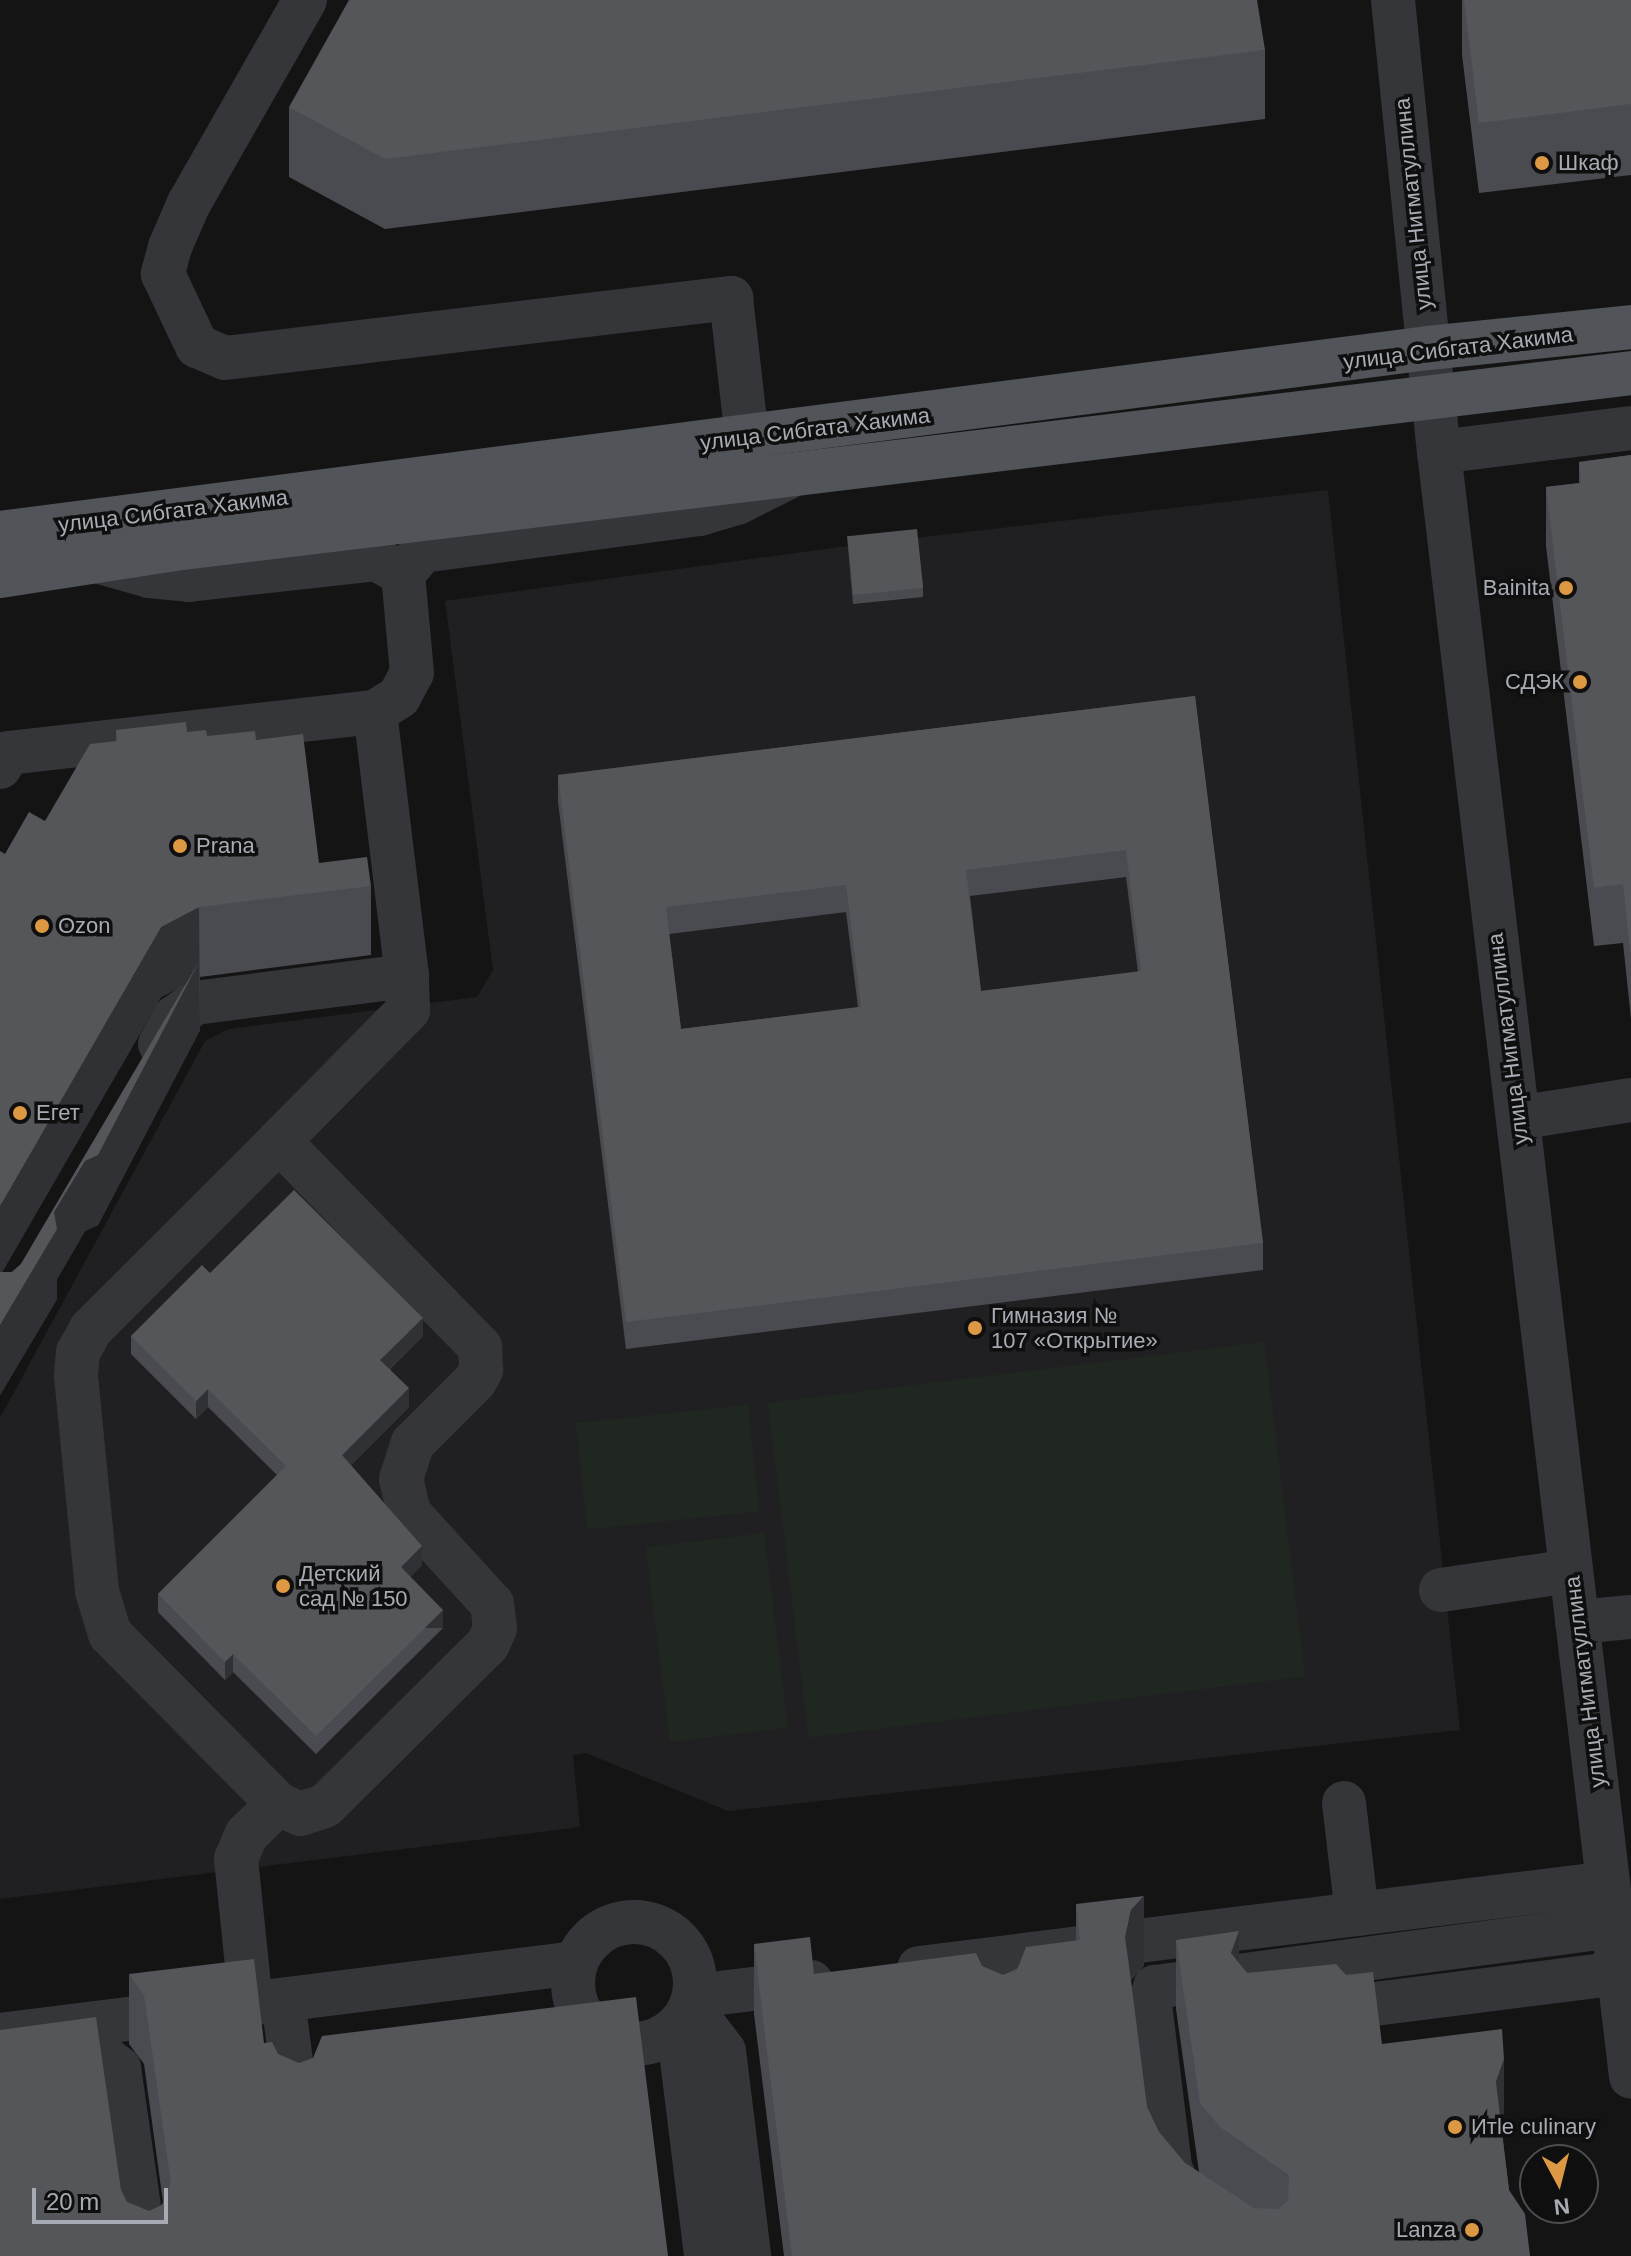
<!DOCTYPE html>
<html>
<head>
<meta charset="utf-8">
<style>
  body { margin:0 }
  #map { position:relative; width:1631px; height:2256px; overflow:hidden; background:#141415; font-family:Helvetica,sans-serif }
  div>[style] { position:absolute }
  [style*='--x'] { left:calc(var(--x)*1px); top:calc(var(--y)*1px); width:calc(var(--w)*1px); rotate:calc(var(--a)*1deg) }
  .built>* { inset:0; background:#202022 }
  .green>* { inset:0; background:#202720; transform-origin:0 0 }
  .minor>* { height:44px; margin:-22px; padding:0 22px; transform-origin:22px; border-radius:22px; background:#353639 }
  .minor>.ring { margin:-22px; padding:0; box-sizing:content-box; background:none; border:44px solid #353639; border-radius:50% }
  .major>* { height:44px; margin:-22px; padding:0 22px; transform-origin:22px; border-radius:22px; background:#515458 }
  .wall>* { inset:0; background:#4a4b50 }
  .shaded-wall>* { inset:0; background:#303134; transform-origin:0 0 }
  .building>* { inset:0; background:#54565a; transform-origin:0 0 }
  .dots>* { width:22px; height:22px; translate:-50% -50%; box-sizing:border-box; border:4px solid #0f0f10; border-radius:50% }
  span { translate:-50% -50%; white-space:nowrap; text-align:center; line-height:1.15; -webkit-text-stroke:7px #0f0f10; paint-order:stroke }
  .poi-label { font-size:22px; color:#a7acb4 }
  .left { translate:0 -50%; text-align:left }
  .right { translate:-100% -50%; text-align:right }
  .street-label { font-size:22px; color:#a7acb4 }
  .north { position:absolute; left:1519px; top:2144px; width:80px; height:80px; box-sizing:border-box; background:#0f0f10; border:2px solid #4c4e52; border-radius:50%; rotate:173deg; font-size:22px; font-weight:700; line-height:32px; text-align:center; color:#a7acb4 }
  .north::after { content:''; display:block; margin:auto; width:28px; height:36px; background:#dd9844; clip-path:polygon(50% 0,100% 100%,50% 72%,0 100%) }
  .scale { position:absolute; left:32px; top:2188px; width:136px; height:36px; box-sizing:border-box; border:4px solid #a7acb4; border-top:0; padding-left:10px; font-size:24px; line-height:28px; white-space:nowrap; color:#a7acb4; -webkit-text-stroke:6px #0f0f10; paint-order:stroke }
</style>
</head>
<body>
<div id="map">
  <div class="built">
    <i style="clip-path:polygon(1328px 490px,1460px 1730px,728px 1811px,586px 1753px,573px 1755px,580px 1827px,0 1899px,0 1418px,205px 1041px,229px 1029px,477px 997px,493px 970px,445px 601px,847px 546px)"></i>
  </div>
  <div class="green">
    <i style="left:1264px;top:1342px;width:337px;height:500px;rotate:83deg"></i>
    <i style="left:748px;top:1405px;width:107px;height:173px;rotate:84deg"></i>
    <i style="left:764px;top:1533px;width:196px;height:119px;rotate:83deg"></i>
  </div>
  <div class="minor">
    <i style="--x:305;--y:0;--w:234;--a:119.7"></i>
    <i style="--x:189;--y:203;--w:48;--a:113.4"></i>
    <i style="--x:170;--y:247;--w:28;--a:105"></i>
    <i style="--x:163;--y:274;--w:80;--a:64.7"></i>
    <i style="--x:197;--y:346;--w:30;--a:23"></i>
    <i style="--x:225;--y:358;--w:510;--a:-6.76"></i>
    <i style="--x:731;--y:298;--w:141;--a:83.5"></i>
    <i style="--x:1393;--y:0;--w:454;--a:84.2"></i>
    <i style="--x:1439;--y:452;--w:1636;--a:83.26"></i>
    <i style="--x:1439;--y:452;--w:193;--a:-7.1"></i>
    <i style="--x:97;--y:561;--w:54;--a:16.1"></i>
    <i style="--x:149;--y:576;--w:40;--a:5.7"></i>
    <i style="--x:189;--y:580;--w:188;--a:-6.4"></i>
    <i style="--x:376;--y:559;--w:31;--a:29"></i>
    <i style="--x:0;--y:767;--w:16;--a:-60"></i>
    <i style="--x:8;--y:753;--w:369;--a:-6.4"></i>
    <i style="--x:375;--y:712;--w:28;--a:-32"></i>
    <i style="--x:399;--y:697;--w:27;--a:-62"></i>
    <i style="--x:412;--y:673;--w:99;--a:-95.2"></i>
    <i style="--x:403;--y:574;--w:30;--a:-50"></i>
    <i style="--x:422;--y:551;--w:280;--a:-7.6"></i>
    <i style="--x:700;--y:514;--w:39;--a:-17"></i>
    <i style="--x:737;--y:503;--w:58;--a:-26.6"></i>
    <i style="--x:160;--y:1044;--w:31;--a:-61"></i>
    <i style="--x:175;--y:1017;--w:24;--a:-35"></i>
    <i style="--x:195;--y:1003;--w:214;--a:-7.3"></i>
    <i style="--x:407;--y:976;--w:266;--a:-96.9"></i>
    <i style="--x:1518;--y:1118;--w:114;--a:-9.1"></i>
    <i style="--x:279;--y:1141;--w:266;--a:135"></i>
    <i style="--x:91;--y:1329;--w:26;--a:119"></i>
    <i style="--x:78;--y:1352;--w:24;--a:95"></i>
    <i style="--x:76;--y:1376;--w:216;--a:84.4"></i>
    <i style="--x:97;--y:1591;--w:45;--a:73.2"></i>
    <i style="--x:110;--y:1634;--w:239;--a:45.3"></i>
    <i style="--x:278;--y:1804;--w:24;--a:24"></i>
    <i style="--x:300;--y:1814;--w:26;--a:-18"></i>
    <i style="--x:325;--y:1806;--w:230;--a:-44.8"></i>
    <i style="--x:488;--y:1644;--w:17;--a:-66"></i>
    <i style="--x:495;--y:1628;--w:24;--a:-97"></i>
    <i style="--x:492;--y:1604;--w:123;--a:-132.4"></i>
    <i style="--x:409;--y:1513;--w:35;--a:-103"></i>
    <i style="--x:401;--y:1479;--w:38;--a:-72"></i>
    <i style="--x:413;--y:1443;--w:88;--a:-45"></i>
    <i style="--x:475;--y:1381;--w:13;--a:-61"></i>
    <i style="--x:481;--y:1370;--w:23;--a:-92"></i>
    <i style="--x:480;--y:1347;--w:288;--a:-134.3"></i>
    <i style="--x:279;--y:1141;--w:184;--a:-45.4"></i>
    <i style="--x:408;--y:1010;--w:34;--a:-92"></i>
    <i style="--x:1441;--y:1590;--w:131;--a:-8.3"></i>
    <i style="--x:1577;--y:1622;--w:54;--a:-5.3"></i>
    <i style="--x:1344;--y:1803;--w:112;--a:83.3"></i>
    <i class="ring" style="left:573px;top:1922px;width:78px;height:78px"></i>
    <i style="--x:919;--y:1968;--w:694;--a:-7.03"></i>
    <i style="--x:694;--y:1996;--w:118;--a:-6.8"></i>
    <i style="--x:283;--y:2000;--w:109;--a:82.6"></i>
    <i style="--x:251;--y:2004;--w:146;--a:-95.9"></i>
    <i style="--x:236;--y:1859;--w:26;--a:-67"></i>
    <i style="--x:246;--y:1835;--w:45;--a:-44.1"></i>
    <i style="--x:691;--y:2008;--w:54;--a:52.5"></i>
    <i style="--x:724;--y:2051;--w:207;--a:83"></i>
    <i style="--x:1319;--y:2011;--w:302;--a:-7.2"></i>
    <i style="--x:678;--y:2027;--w:231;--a:83"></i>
    <i style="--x:0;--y:2035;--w:580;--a:-7.13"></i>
    <i style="--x:0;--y:2073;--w:109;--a:-6.9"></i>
    <i style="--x:108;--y:2060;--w:14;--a:36"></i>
    <i style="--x:119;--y:2068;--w:190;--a:81.8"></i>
    <i style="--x:1267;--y:2256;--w:75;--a:-147.6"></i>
    <i style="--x:1204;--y:2216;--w:40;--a:-131"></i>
    <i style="--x:1178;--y:2186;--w:21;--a:-113"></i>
    <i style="--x:1170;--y:2167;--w:164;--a:-97"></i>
    <i style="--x:1150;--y:2004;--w:18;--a:-74"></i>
    <i style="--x:1155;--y:1987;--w:462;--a:-7.6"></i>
  </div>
  <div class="major">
    <i style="--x:0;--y:533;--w:1440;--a:-7.38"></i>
    <i style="--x:1428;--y:348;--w:204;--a:-5.9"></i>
    <i style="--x:0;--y:576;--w:177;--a:-8.8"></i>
    <i style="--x:175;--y:549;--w:1467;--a:-6.89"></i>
  </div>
  <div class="wall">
    <i style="clip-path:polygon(1462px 0,1631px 0,1631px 175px,1479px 193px,1462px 55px)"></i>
    <i style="clip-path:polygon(1265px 50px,1265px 119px,385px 229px,289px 177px,289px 107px)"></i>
    <i style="clip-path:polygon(1631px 455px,1631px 1019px,1623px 943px,1594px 946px,1546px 546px,1546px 487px,1579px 483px,1579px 462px)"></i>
    <i style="clip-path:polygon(847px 536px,923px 588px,923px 597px,853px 604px)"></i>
    <i style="clip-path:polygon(evenodd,1195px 696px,1263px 1243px,1263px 1270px,626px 1349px,558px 802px,558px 775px,1195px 696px,1126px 877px,1138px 972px,981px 991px,970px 896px,1126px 877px,1195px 696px,846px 912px,858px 1007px,681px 1029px,669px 934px,846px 912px)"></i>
    <i style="clip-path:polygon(evenodd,116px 730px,187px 732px,207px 736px,256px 740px,319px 863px,371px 886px,371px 955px,200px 977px,200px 1030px,98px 1225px,85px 1231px,57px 1279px,57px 1299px,0 1395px,5px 854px,45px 821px,116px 741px,116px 730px,186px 984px,21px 1264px,12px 1272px,2px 1272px,161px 997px,186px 984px)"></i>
    <i style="clip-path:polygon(210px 1273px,423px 1336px,390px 1369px,409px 1407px,351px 1465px,422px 1565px,410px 1577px,443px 1628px,316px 1754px,233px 1672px,225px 1680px,158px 1612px,158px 1594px,277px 1475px,208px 1407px,196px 1419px,131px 1354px,131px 1336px)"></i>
    <i style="clip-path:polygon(1076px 1904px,1144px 1966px,1131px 1980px,1147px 2107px,1159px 2132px,1185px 2163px,1199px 2172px,1176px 2009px,1176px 1940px,1239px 1963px,1247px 1973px,1382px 2044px,1504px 2129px,1502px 2134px,1509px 2190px,1530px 2256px,784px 2256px,754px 2014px,754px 1944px,814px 1974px,982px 1966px,1003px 1975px,1076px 1941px)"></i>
    <i style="clip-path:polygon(129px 1974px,264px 2043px,278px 2054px,668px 2256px,0 2256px,121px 2190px,127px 2202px,149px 2211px,162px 2205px,163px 2202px,144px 2064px,129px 2044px)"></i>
  </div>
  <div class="shaded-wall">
    <i style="clip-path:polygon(199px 907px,200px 1030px,98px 1225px,85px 1231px,57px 1279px,57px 1299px,0 1395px,0 1325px,54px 1212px,188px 983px,161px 997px,0 1276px,0 1206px,161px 927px)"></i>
    <i style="clip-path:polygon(423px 1318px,423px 1336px,380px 1378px,380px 1360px)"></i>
    <i style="clip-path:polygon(409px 1388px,409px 1407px,342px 1474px,342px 1455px)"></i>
    <i style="clip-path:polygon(208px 1389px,208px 1407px,196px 1419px,196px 1401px)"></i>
    <i style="clip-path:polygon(422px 1546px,422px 1565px,401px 1586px,401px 1567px)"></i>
    <i style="left:443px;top:1610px;width:18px;height:179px;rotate:90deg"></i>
    <i style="clip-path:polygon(233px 1654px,233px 1672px,225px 1680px,225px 1662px)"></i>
    <i style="clip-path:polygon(1144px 1896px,1144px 1966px,1131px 1980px,1125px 1937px,1131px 1910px)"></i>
    <i style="clip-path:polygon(1239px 1931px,1239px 2001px,1231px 1953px)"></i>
    <i style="clip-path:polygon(1504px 2059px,1504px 2129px,1496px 2151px,1496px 2082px)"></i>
  </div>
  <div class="building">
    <i style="clip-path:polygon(349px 0,1257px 0,1265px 50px,385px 159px,289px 107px)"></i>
    <i style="clip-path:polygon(1464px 0,1631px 0,1631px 104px,1479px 123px)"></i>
    <i style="clip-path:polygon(1631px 455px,1631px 960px,1623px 884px,1594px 888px,1546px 487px,1581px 483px,1579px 462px)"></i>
    <i style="left:917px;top:529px;width:59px;height:70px;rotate:84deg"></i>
    <i style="clip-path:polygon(evenodd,1195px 696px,1263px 1243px,626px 1322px,558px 775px,1195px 696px,1126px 850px,1141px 971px,981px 991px,966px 870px,1126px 850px,1195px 696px,846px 885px,861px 1007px,681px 1029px,666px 907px,846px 885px)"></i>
    <i style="clip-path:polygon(186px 722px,187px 732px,206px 730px,207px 736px,255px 731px,256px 740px,303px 734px,319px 863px,367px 857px,371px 886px,199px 907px,161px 927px,0 1206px,0 851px,5px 854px,29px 812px,45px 821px,90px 744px,117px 741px,116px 730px)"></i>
    <i style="clip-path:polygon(200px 960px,98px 1155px,85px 1161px,54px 1212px,57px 1229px,0 1325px,0 1272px,12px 1272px,21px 1264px)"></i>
    <i style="clip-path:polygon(294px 1190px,423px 1318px,380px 1360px,409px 1388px,342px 1455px,422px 1546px,401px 1567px,443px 1610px,316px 1736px,233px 1654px,225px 1662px,158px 1594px,286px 1466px,208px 1389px,196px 1401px,131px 1336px,202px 1265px,210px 1273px)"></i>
    <i style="clip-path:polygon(1144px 1896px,1131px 1910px,1125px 1937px,1147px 2107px,1159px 2132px,1185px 2163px,1254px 2208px,1278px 2209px,1288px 2200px,1289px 2175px,1220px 2127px,1200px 2103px,1176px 1940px,1239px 1931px,1231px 1953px,1247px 1973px,1336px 1964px,1346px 1975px,1373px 1972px,1382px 2044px,1502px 2029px,1504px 2059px,1496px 2082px,1509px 2190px,1525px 2214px,1530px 2256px,792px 2256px,754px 1944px,810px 1937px,814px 1974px,976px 1953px,982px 1966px,1003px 1975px,1017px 1970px,1026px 1947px,1080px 1940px,1076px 1904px)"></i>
    <i style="clip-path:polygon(254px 1959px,264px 2043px,272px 2042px,278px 2054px,299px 2063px,313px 2058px,322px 2036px,636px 1997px,668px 2256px,0 2256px,0 2030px,96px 2017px,121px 2190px,127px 2202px,149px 2211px,162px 2205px,171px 2183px,144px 1995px,129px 1974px)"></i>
  </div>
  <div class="dots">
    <i style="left:1542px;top:163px;background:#dd9844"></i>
    <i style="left:1566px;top:588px;background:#dd9844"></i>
    <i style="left:1580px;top:682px;background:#dd9844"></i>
    <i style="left:180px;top:846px;background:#dd9844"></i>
    <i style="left:42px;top:926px;background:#dd9844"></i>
    <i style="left:20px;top:1113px;background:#dd9844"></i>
    <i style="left:975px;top:1328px;background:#dd9844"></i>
    <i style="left:283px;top:1586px;background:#dd9844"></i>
    <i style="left:1455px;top:2127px;background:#dd9844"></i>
    <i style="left:1472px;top:2230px;background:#dd9844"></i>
  </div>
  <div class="poi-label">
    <span class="left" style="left:1558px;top:163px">Шкаф</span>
    <span class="right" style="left:1550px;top:588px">Bainita</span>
    <span class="right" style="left:1564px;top:682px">СДЭК</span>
    <span class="left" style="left:196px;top:846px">Prana</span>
    <span class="left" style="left:58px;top:926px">Ozon</span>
    <span class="left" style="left:36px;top:1113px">Егет</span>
    <span class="left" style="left:991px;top:1328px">Гимназия №<br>107 «Открытие»</span>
    <span class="left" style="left:299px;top:1586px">Детский<br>сад № 150</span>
    <span class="left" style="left:1471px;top:2127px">Итle culinary</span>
    <span class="right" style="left:1456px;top:2230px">Lanza</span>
  </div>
  <div class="street-label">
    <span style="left:1413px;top:204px;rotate:-96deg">улица Нигматуллина</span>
    <span style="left:1458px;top:348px;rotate:-7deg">улица Сибгата Хакима</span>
    <span style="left:815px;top:429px;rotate:-7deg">улица Сибгата Хакима</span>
    <span style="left:173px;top:511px;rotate:-7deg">улица Сибгата Хакима</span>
    <span style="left:1508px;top:1039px;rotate:-97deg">улица Нигматуллина</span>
    <span style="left:1585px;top:1682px;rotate:-97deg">улица Нигматуллина</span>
  </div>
  <div class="north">N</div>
  <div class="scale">20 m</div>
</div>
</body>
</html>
